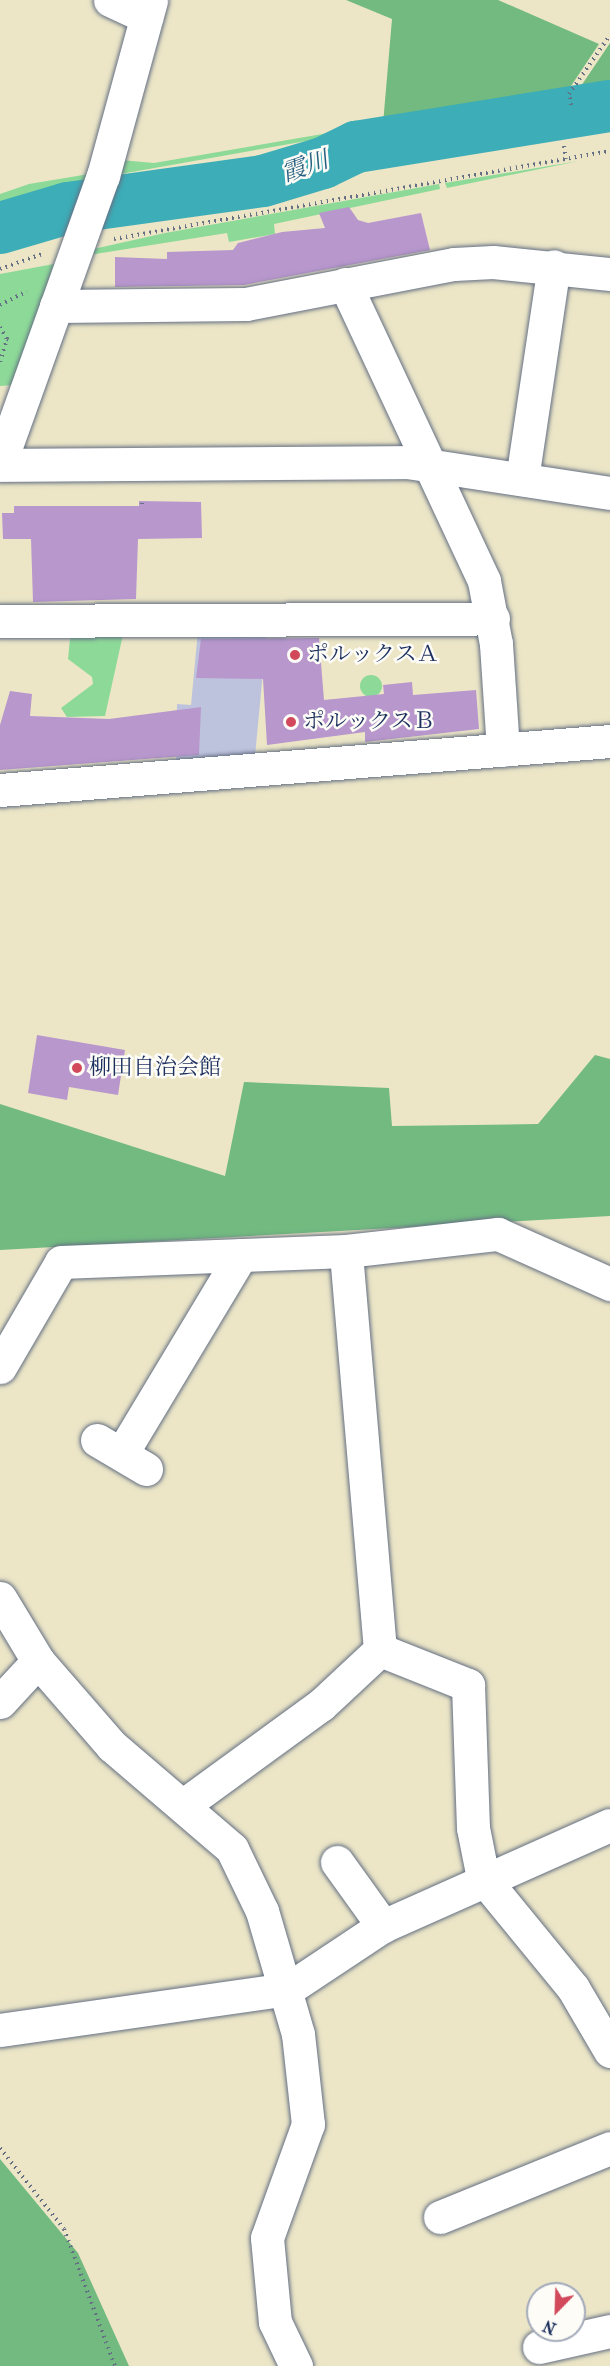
<!DOCTYPE html>
<html>
<head>
<meta charset="utf-8">
<style>
  body { margin:0 }
  #map { position:relative; width:610px; height:2366px; overflow:hidden; background:#ece6c7; font-family:"IM FELL French Canon","Noto Serif JP",serif }
  div>[style] { position:absolute }
  [style*='--x'] { left:calc(var(--x)*1px); top:calc(var(--y)*1px); width:calc(var(--w)*1px); rotate:calc(var(--a)*1deg) }
  .industrial>* { inset:0; background:#bec3dd }
  .green>* { inset:0; background:#8dda98 }
  .round { border-radius:50% }
  .forest>* { inset:0; background:#72ba80 }
  .river>* { height:52px; margin:-26px; padding:0 26px; transform-origin:26px; border-radius:26px; background:#3dadb7 }
  .building>* { inset:0; background:#b897cd }
  .path>* { height:4px; margin-top:-2px; transform-origin:0; background:repeating-linear-gradient(90deg,#646f83 0 1.5px,transparent 0 6px) }
  .roads { filter:drop-shadow(0 0 2px #646f83) drop-shadow(0 0 2px #646f83) }
  .minor>* { height:33px; margin:-16.5px; padding:0 16.5px; transform-origin:16.5px; border-radius:16.5px; background:#fff }
  .dots>* { width:16px; height:16px; translate:-50% -50%; box-sizing:border-box; border:3px solid #fdfcf7; border-radius:50% }
  span { translate:-50% -50%; white-space:nowrap; text-align:center; line-height:1.15; -webkit-text-stroke:5px #fdfcf7; paint-order:stroke }
  .poi-label { font-size:22px; color:#1b2f5e }
  .left { translate:0 -50%; text-align:left }
  .water-label { font-size:24px; color:#296182; font-style:italic }
  .north { position:absolute; left:526px; top:2282px; width:60px; height:60px; box-sizing:border-box; background:#fdfcf7; border:2px solid #a3aaba; border-radius:50%; rotate:203deg; font-size:16px; font-weight:700; line-height:24px; text-align:center; color:#1b2f5e }
  .north::after { content:''; display:block; margin:auto; width:21px; height:27px; background:#d1495b; clip-path:polygon(50% 0,100% 100%,50% 72%,0 100%) }
</style>
</head>
<body>
<div id="map">
  <div class="industrial">
    <i style="clip-path:polygon(198px 630px,267px 630px,255px 756px,176px 764px,177px 704px,191px 705px)"></i>
  </div>
  <div class="green">
    <i style="clip-path:polygon(567px 92px,566px 95px,115px 175px,121px 160px,154px 163px)"></i>
    <i style="clip-path:polygon(579px 161px,447px 188px,445px 183px)"></i>
    <i style="clip-path:polygon(95px 173px,93px 178px,0 202px,0 194px,29px 184px)"></i>
    <i style="clip-path:polygon(439px 184px,440px 189px,274px 224px,275px 234px,229px 242px,227px 233px,89px 255px,89px 250px,165px 233px)"></i>
    <i style="clip-path:polygon(59px 263px,14px 385px,0 386px,0 274px)"></i>
    <i style="clip-path:polygon(124px 630px,105px 716px,67px 717px,61px 708px,93px 684px,92px 677px,68px 659px,70px 639px,75px 631px)"></i>
    <i class="round" style="left:360px;top:675px;width:22px;height:22px"></i>
  </div>
  <div class="forest">
    <i style="clip-path:polygon(346px 0,498px 0,599px 44px,567px 92px,383px 124px,392px 19px)"></i>
    <i style="clip-path:polygon(610px 43px,610px 85px,579px 89px)"></i>
    <i style="clip-path:polygon(595px 1055px,610px 1059px,610px 1216px,0 1250px,0 1104px,225px 1176px,244px 1082px,389px 1088px,392px 1126px,538px 1124px)"></i>
    <i style="clip-path:polygon(0 2159px,78px 2253px,129px 2366px,0 2366px)"></i>
  </div>
  <div class="river">
    <i style="--x:0;--y:228;--w:71;--a:-16.4"></i>
    <i style="--x:68;--y:208;--w:197;--a:-7.9"></i>
    <i style="--x:263;--y:181;--w:63;--a:-16.7"></i>
    <i style="--x:323;--y:163;--w:37;--a:-26"></i>
    <i style="--x:356;--y:147;--w:257;--a:-9.2"></i>
  </div>
  <div class="building">
    <i style="clip-path:polygon(349px 207px,358px 220px,368px 223px,421px 213px,430px 250px,244px 285px,115px 287px,115px 257px,167px 259px,167px 252px,233px 250px,238px 243px,282px 232px,325px 228px,319px 213px)"></i>
    <i style="clip-path:polygon(139px 501px,201px 502px,202px 538px,138px 539px,136px 599px,33px 602px,31px 539px,3px 539px,2px 513px,14px 513px,14px 506px,139px 506px)"></i>
    <i style="clip-path:polygon(319px 638px,324px 700px,384px 694px,383px 685px,412px 682px,413px 695px,476px 690px,479px 729px,365px 742px,365px 732px,267px 745px,263px 679px,196px 678px,201px 639px)"></i>
    <i style="clip-path:polygon(10px 691px,32px 694px,30px 716px,109px 719px,201px 707px,199px 755px,0 770px,0 725px)"></i>
    <i style="clip-path:polygon(37px 1035px,125px 1050px,118px 1095px,69px 1087px,67px 1100px,28px 1093px)"></i>
  </div>
  <div class="path">
    <i style="--x:571;--y:105;--w:11;--a:-100"></i>
    <i style="--x:569;--y:94;--w:72;--a:-55.2"></i>
    <i style="--x:564;--y:146;--w:13;--a:81"></i>
    <i style="--x:114;--y:239;--w:504;--a:-10.06"></i>
    <i style="--x:0;--y:269;--w:45;--a:-19.7"></i>
    <i style="--x:0;--y:305;--w:30;--a:-27"></i>
    <i style="--x:0;--y:327;--w:14;--a:60"></i>
    <i style="--x:0;--y:362;--w:24;--a:-73"></i>
    <i style="--x:7;--y:339;--w:5;--a:22"></i>
    <i style="--x:142;--y:504;--w:4;--a:-90"></i>
    <i style="--x:0;--y:2148;--w:103;--a:51.7"></i>
    <i style="--x:64;--y:2229;--w:146;--a:69.6"></i>
  </div>
  <div class="roads">
    <div class="minor">
      <i style="--x:110;--y:0;--w:40;--a:25"></i>
      <i style="--x:345;--y:284;--w:328;--a:64.9"></i>
      <i style="--x:484;--y:581;--w:64;--a:79.2"></i>
      <i style="--x:496;--y:644;--w:106;--a:86.2"></i>
      <i style="--x:56;--y:306;--w:190;--a:-0.6"></i>
      <i style="--x:246;--y:304;--w:212;--a:-10.9"></i>
      <i style="--x:454;--y:264;--w:39;--a:-3"></i>
      <i style="--x:493;--y:262;--w:118;--a:5.9"></i>
      <i style="--x:0;--y:463;--w:305;--a:-70.3"></i>
      <i style="--x:103;--y:176;--w:182;--a:-74.7"></i>
      <i style="--x:0;--y:465;--w:407;--a:-0.4"></i>
      <i style="--x:407;--y:462;--w:205;--a:8.7"></i>
      <i style="--x:522;--y:479;--w:215;--a:-81.5"></i>
      <i style="--x:0;--y:621;--w:493;--a:-0.3"></i>
      <i style="--x:0;--y:790;--w:612;--a:-4.59"></i>
      <i style="--x:0;--y:1367;--w:121;--a:-59.8"></i>
      <i style="--x:61;--y:1262;--w:285;--a:-2.2"></i>
      <i style="--x:346;--y:1251;--w:153;--a:-6.4"></i>
      <i style="--x:498;--y:1234;--w:123;--a:24.1"></i>
      <i style="--x:97;--y:1440;--w:57;--a:30.6"></i>
      <i style="--x:122;--y:1453;--w:231;--a:-59"></i>
      <i style="--x:0;--y:1598;--w:74;--a:58.9"></i>
      <i style="--x:38;--y:1661;--w:113;--a:49"></i>
      <i style="--x:112;--y:1746;--w:158;--a:40.6"></i>
      <i style="--x:232;--y:1849;--w:69;--a:64.2"></i>
      <i style="--x:262;--y:1911;--w:128;--a:73.7"></i>
      <i style="--x:298;--y:2034;--w:91;--a:83.7"></i>
      <i style="--x:308;--y:2124;--w:121;--a:109.8"></i>
      <i style="--x:267;--y:2238;--w:84;--a:84.6"></i>
      <i style="--x:275;--y:2322;--w:49;--a:64.5"></i>
      <i style="--x:380;--y:1650;--w:95;--a:21.7"></i>
      <i style="--x:468;--y:1685;--w:143;--a:88"></i>
      <i style="--x:473;--y:1828;--w:51;--a:78.7"></i>
      <i style="--x:483;--y:1878;--w:142;--a:50.7"></i>
      <i style="--x:573;--y:1988;--w:73;--a:59.6"></i>
      <i style="--x:0;--y:1702;--w:56;--a:-47.2"></i>
      <i style="--x:185;--y:1804;--w:168;--a:-36.1"></i>
      <i style="--x:321;--y:1705;--w:81;--a:-43"></i>
      <i style="--x:380;--y:1650;--w:400;--a:-94.9"></i>
      <i style="--x:337;--y:1862;--w:79;--a:54.3"></i>
      <i style="--x:0;--y:2030;--w:291;--a:-8.1"></i>
      <i style="--x:288;--y:1989;--w:114;--a:-33.6"></i>
      <i style="--x:383;--y:1926;--w:248;--a:-24"></i>
      <i style="--x:440;--y:2217;--w:183;--a:-22.1"></i>
      <i style="--x:539;--y:2347;--w:73;--a:-12.7"></i>
    </div>
  </div>
  <div class="dots">
    <i style="left:295px;top:655px;background:#d1495b"></i>
    <i style="left:291px;top:722px;background:#d1495b"></i>
    <i style="left:77px;top:1068px;background:#d1495b"></i>
  </div>
  <div class="poi-label">
    <span class="left" style="left:307px;top:655px">ポルックスＡ</span>
    <span class="left" style="left:303px;top:722px">ポルックスＢ</span>
    <span class="left" style="left:89px;top:1068px">柳田自治会館</span>
  </div>
  <div class="water-label">
    <span style="left:305px;top:167px;rotate:-19deg">霞川</span>
  </div>
  <div class="north">N</div>
</div>
</body>
</html>
